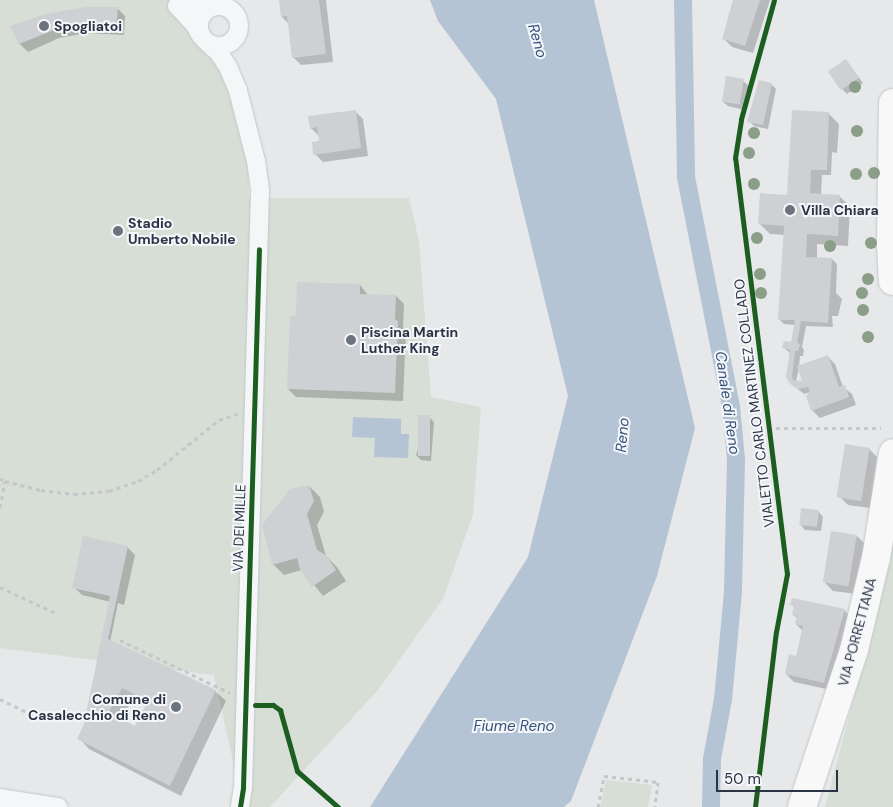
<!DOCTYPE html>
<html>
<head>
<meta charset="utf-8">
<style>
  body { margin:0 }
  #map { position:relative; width:893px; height:807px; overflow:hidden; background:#e6e8ea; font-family:"DM Sans",sans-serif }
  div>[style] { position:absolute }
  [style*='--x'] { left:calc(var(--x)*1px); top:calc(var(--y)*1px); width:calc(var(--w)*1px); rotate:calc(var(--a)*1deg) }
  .green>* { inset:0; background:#d6ded6 }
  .water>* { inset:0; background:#b4c4d5 }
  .shadow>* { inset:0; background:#0003 }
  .canal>* { height:18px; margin:-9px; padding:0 9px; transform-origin:9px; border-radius:9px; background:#b4c4d5 }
  .building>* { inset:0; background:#ced0d3; transform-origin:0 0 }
  .path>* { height:3px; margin-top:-1.5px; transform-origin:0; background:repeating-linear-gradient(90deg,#c5c6ca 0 4px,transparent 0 8px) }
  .roads { filter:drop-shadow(0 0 1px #c4c6c8) drop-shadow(0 0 1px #c4c6c8) }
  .minor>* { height:18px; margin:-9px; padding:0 9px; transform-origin:9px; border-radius:9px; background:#f5f6f7 }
  .minor>.ring { margin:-9px; padding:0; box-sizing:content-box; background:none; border:18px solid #f5f6f7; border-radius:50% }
  .primary>* { height:28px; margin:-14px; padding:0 14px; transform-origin:14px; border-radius:14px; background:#f8f8f8 }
  .cycleway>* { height:5px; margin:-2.5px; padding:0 2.5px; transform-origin:2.5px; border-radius:2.5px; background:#1b5e20 }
  .trees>* { width:12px; height:12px; margin:-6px; border-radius:50%; background:#8a9e88 }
  .dots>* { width:14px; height:14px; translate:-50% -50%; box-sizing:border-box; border:2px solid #f4f6f9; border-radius:50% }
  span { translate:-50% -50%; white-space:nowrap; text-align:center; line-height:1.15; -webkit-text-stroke:4px #f4f6f9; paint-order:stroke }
  .poi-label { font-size:14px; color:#2b3445; font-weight:700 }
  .left { translate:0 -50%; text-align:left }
  .right { translate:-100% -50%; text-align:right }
  .street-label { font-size:14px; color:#2b3445 }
  .water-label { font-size:15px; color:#34527a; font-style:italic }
  .scale { position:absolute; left:716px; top:770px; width:122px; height:22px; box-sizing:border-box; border:2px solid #2b3445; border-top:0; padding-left:6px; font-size:15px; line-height:18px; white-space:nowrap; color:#2b3445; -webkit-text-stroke:4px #f4f6f9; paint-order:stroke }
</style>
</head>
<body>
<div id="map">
  <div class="green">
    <i style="clip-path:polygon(0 0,173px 0,195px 13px,229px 53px,247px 146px,249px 198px,409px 198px,419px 241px,431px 397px,481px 407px,473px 514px,444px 597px,377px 691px,270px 807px,243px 807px,214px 675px,0 648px)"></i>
    <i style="clip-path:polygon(893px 541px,893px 807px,825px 807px,883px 588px)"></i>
    <i style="clip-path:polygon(606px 780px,652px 785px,648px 807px,600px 807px)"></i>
  </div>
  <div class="water">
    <i style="clip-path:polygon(430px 0,594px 0,695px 428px,657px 576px,571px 801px,564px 807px,370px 807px,528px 557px,568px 396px,496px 99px,438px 21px)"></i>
    <i style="clip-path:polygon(353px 417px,401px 419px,401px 434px,409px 434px,408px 458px,374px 457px,375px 438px,352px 437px)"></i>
  </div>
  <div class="shadow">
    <i style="clip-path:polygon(280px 0,326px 0,333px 62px,301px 65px,293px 57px,289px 24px,282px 17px)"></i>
    <i style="clip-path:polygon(735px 0,770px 0,753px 53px,732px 47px,724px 39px)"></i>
    <i style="clip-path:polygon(117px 8px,125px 16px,124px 35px,87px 33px,59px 38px,28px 52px,20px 44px,12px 27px)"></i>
    <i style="clip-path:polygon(846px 60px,863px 83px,847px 94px,842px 89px)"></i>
    <i style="clip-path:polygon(743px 81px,749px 86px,744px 110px,728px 106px,722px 101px)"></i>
    <i style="clip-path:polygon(771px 84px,776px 89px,768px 129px,754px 126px,749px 121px)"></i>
    <i style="clip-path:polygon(355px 111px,363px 119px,368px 156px,323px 162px,315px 154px,321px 142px,319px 136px,311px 128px)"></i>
    <i style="clip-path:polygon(evenodd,828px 113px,839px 124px,837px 153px,832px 152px,831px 175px,822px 175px,821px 195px,839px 196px,850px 206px,848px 246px,817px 244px,817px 259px,832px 259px,837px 264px,836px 293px,842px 299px,838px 316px,832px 316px,833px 327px,806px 326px,802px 347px,804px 350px,803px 356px,800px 356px,799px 367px,827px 356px,835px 364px,843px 387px,852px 394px,856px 405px,820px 418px,812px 410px,815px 391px,804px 394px,788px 381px,790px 353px,784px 348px,792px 343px,795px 325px,784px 324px,779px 319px,785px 235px,770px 234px,760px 224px,788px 196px,828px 113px,799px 367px,804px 381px,796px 382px,799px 367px)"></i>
    <i style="clip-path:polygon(360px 285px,368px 295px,396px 296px,404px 304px,403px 327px,406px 330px,403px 401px,296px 397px,288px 389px)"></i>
    <i style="clip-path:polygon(429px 417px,434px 422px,431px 461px,421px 460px,416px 455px)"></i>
    <i style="clip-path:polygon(869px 449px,877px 457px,870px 508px,848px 505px,840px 497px)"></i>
    <i style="clip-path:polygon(309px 486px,320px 497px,324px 512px,317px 525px,326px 556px,337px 567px,346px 581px,323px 596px,302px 570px,284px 575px,273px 564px)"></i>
    <i style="clip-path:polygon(818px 511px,823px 517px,821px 531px,805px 530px,800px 524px)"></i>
    <i style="clip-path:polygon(857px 536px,865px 544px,857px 594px,833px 591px,825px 583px)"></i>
    <i style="clip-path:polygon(evenodd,127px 547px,135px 555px,124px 605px,118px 603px,110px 642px,215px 691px,226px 701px,181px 796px,89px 749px,79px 738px,85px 724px,111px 602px,82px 595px,74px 587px,127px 547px,133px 698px,147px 705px,135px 727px,121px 720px,133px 698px)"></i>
    <i style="clip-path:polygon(792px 605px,844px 610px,852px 618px,831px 690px,794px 682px,786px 674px,797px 657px,803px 631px,796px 624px,798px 619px,794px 615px,795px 608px)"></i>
  </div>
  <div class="canal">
    <i style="--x:683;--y:0;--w:177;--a:89"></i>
    <i style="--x:686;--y:177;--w:234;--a:78.9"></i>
    <i style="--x:731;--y:407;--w:52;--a:84.5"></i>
    <i style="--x:736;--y:459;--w:133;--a:91.3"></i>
    <i style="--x:733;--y:592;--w:107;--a:95.3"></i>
    <i style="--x:723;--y:699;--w:61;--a:100.4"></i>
    <i style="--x:712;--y:759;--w:48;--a:91.2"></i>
  </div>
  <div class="building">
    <i style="clip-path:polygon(279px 0,319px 0,326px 54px,292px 58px,287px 16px,281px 17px)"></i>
    <i style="clip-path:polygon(733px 0,760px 0,745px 46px,722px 39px)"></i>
    <i style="clip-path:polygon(86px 7px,118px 7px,116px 28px,79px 25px,51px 31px,19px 44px,10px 26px,46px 14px)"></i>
    <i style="left:846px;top:59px;width:23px;height:22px;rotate:56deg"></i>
    <i style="left:726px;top:76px;width:18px;height:26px;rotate:9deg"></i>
    <i style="clip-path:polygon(759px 80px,772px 83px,763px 125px,747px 122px)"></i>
    <i style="clip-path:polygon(356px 110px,361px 148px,313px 155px,312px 142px,319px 141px,317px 127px,310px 129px,308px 116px)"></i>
    <i style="clip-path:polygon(792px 110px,829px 112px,827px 170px,811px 170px,810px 193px,840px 195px,838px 236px,807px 234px,806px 257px,832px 258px,828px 323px,801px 321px,797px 343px,800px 344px,798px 351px,795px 351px,792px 376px,793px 380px,802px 381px,797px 366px,828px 355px,839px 387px,845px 385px,849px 397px,811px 411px,806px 396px,810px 392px,808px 387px,798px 389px,790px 384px,786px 377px,790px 350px,782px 348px,784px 341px,791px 342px,795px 320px,778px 320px,784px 226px,758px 224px,760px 193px,787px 195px)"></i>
    <i style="clip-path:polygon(297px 282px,360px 284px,360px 294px,396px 295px,395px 320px,398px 321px,395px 393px,287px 389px,290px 316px,296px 316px)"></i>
    <i style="left:418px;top:415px;width:12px;height:41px"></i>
    <i style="left:845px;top:444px;width:25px;height:54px;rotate:9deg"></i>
    <i style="clip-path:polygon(309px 485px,314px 501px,307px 514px,317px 550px,326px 555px,336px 570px,312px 587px,300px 569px,297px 558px,272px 565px,262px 525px,290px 489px)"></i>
    <i style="left:801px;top:508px;width:18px;height:17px;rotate:6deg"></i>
    <i style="left:831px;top:531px;width:26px;height:52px;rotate:9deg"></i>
    <i style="clip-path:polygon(evenodd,83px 536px,128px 546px,108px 639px,216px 690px,170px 786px,77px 739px,84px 724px,110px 596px,72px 588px,83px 536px,122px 688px,148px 701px,135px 726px,109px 712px,122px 688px)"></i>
    <i style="clip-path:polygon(792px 598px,845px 609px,824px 683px,785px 674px,789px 654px,796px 656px,803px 626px,795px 624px,797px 616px,792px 615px,794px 606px,790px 605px)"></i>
  </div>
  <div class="path">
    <i style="--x:768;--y:428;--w:113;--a:0"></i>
    <i style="--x:0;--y:478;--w:6;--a:31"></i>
    <i style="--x:5;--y:481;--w:37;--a:14"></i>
    <i style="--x:41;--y:490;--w:33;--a:7"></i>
    <i style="--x:74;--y:494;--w:35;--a:-5"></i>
    <i style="--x:109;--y:491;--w:31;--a:-19"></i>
    <i style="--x:138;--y:481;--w:22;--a:-30"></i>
    <i style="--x:157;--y:470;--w:80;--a:-38.9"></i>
    <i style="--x:219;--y:420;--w:20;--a:-18"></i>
    <i style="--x:0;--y:507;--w:26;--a:-79"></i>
    <i style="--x:0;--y:587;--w:64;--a:25"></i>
    <i style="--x:120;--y:640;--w:122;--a:25.7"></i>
    <i style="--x:0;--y:699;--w:43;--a:26"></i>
    <i style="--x:598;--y:807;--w:32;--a:-79"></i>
    <i style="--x:604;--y:776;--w:54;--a:6.3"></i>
    <i style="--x:658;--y:782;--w:25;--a:97"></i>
  </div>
  <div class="roads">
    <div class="minor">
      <i class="ring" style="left:199px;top:6px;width:22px;height:22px"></i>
      <i style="--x:201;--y:36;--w:13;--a:-119"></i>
      <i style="--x:195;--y:25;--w:26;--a:-133"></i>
      <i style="--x:177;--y:6;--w:38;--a:0"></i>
      <i style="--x:208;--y:43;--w:15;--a:42"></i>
      <i style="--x:219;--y:53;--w:17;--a:57"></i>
      <i style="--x:228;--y:67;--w:26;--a:67"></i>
      <i style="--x:238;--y:91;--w:72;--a:75.6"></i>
      <i style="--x:256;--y:161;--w:30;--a:82"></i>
      <i style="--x:260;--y:191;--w:596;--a:91.63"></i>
      <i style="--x:243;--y:787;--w:20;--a:99"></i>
      <i style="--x:0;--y:798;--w:59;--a:8.8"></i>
    </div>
    <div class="primary">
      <i style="--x:893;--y:103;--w:142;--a:90.8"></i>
      <i style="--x:891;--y:245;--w:36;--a:87"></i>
      <i style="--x:802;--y:807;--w:165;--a:-71.7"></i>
      <i style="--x:854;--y:650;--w:95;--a:-76.6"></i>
      <i style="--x:876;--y:558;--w:106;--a:-80.8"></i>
    </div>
  </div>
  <div class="cycleway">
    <i style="--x:255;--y:705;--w:18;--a:0"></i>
    <i style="--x:273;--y:705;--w:9;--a:36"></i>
    <i style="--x:280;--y:710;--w:63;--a:74.4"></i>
    <i style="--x:297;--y:771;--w:55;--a:41.3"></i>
    <i style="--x:240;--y:807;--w:20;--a:-81"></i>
    <i style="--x:243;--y:787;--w:538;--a:-88.3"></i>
    <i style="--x:755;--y:807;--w:176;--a:-83.2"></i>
    <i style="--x:776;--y:632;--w:59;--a:-79.3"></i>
    <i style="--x:787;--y:574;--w:419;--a:-97.1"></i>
    <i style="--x:735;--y:158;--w:39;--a:-81"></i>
    <i style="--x:741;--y:119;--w:123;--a:-74.5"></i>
  </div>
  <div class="trees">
    <i style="left:855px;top:87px"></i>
    <i style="left:857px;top:131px"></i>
    <i style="left:754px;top:133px"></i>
    <i style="left:749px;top:153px"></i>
    <i style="left:874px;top:173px"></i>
    <i style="left:856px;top:174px"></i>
    <i style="left:754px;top:184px"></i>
    <i style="left:757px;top:238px"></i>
    <i style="left:871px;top:243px"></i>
    <i style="left:830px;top:246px"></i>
    <i style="left:760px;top:274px"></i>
    <i style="left:868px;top:279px"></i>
    <i style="left:761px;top:293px"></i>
    <i style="left:862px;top:293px"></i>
    <i style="left:863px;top:310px"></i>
    <i style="left:868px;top:337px"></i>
  </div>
  <div class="dots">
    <i style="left:44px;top:26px;background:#6c737f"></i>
    <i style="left:790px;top:210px;background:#6c737f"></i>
    <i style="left:118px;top:231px;background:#6c737f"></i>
    <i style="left:351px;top:340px;background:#6c737f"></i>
    <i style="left:176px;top:707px;background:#6c737f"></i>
  </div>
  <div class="poi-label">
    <span class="left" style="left:54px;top:26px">Spogliatoi</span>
    <span class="left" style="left:801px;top:210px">Villa Chiara</span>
    <span class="left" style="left:128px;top:231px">Stadio<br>Umberto Nobile</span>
    <span class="left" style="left:361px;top:340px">Piscina Martin<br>Luther King</span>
    <span class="right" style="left:166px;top:707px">Comune di<br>Casalecchio di Reno</span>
  </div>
  <div class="street-label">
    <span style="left:754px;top:403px;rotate:-97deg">VIALETTO CARLO MARTINEZ COLLADO</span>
    <span style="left:239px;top:528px;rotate:-88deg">VIA DEI MILLE</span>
    <span style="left:857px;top:632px;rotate:-75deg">VIA PORRETTANA</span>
  </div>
  <div class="water-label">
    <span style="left:537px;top:41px;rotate:74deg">Reno</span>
    <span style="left:727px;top:403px;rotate:82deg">Canale di Reno</span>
    <span style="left:623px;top:435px;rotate:-85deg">Reno</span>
    <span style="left:514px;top:727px">Fiume Reno</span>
  </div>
  <div class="scale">50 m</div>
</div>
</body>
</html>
